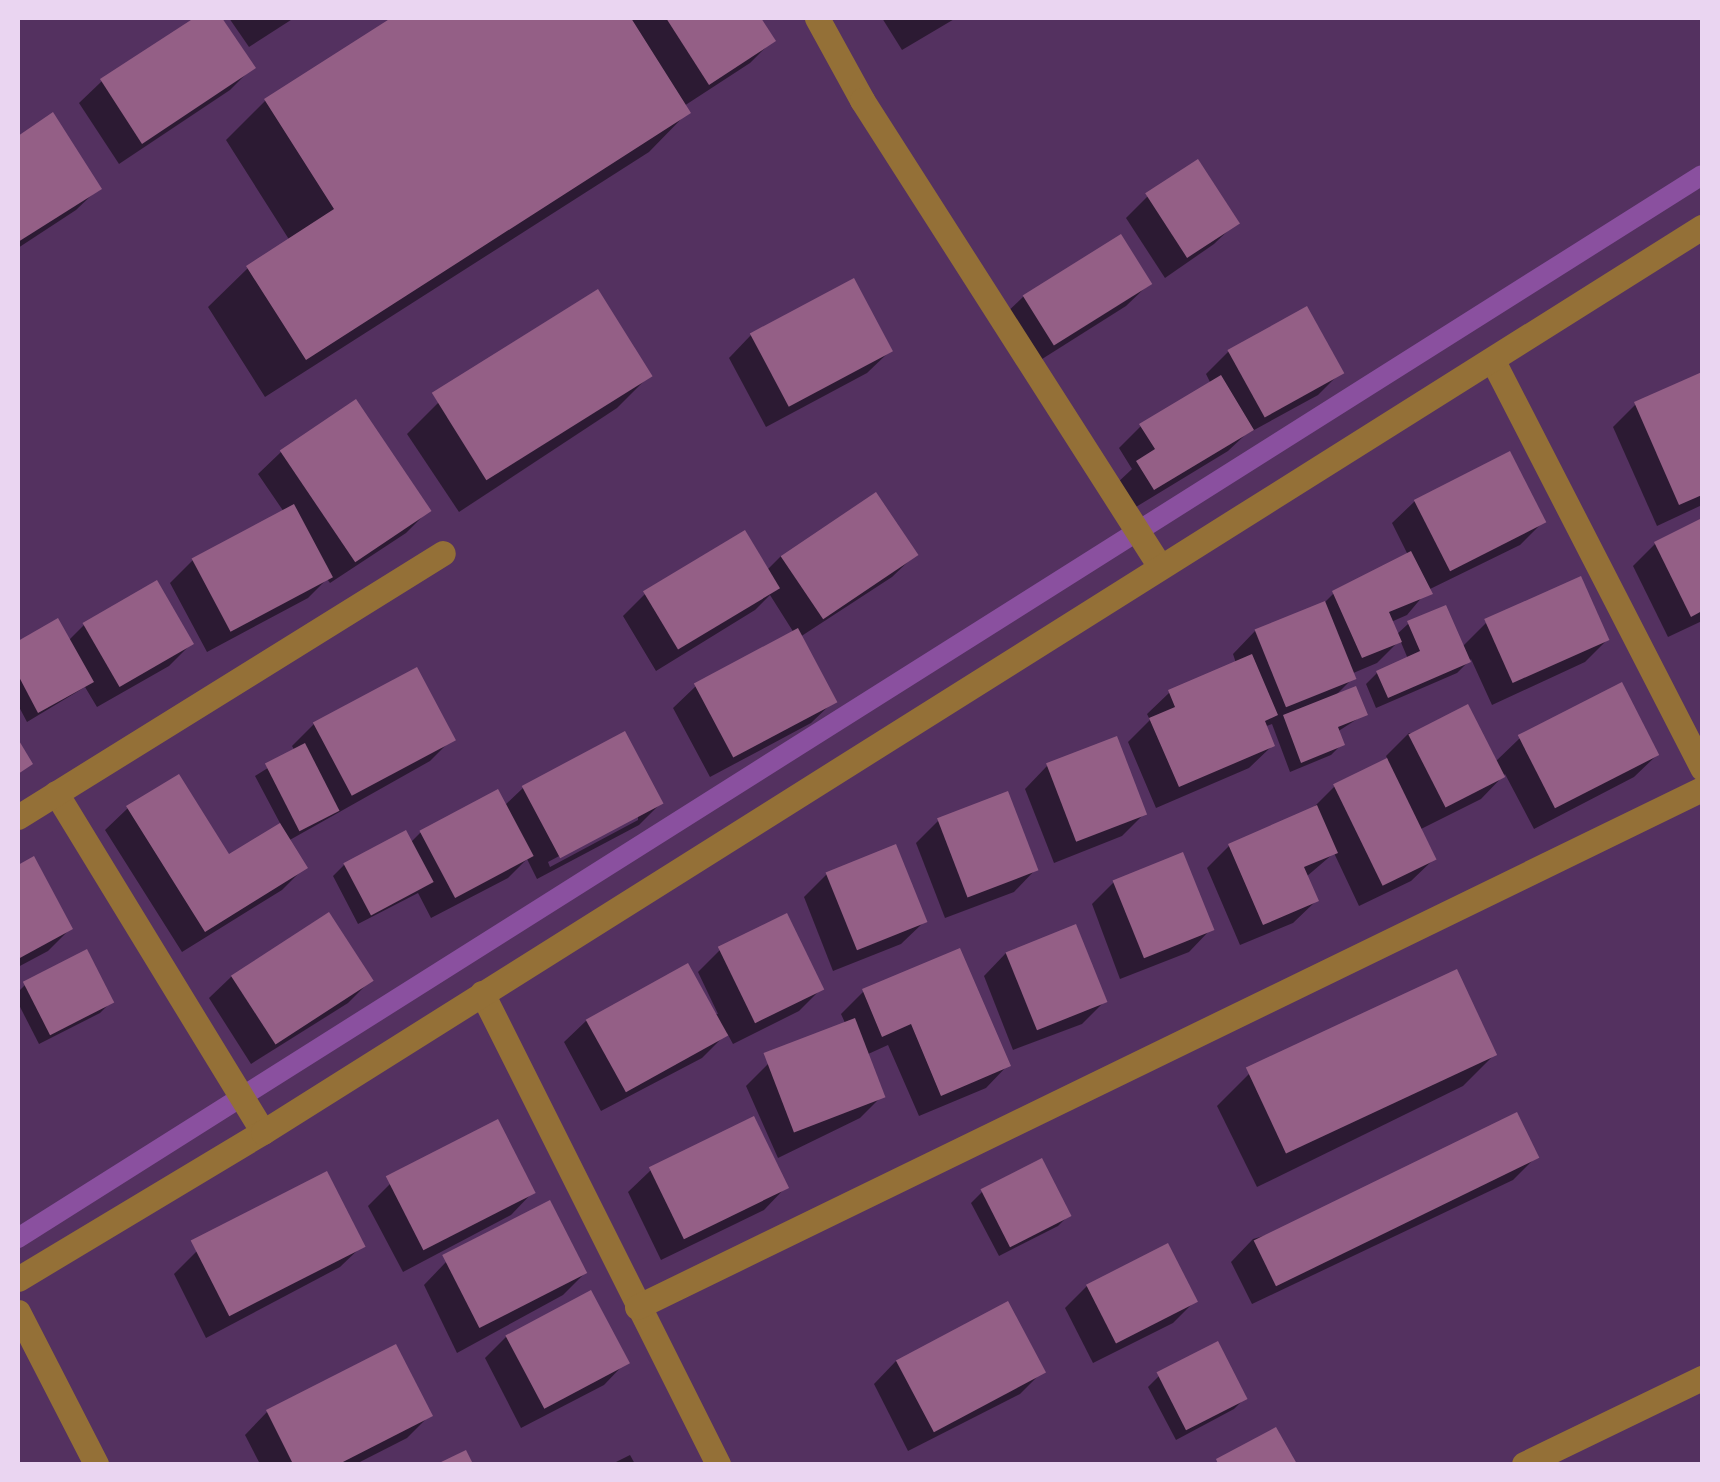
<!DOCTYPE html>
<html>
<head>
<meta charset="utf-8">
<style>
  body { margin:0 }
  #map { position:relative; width:1720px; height:1482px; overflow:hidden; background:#543160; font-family:"DM Sans",sans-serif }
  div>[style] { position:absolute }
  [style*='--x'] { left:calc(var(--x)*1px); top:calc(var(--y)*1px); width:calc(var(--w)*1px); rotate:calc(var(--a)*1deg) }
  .shadow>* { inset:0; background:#0007 }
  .stream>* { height:20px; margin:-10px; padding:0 10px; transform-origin:10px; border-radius:10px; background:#8a509f }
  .building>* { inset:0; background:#945f86; transform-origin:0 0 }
  .minor>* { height:25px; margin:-12.5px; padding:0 12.5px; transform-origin:12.5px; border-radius:12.5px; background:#947037 }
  span { translate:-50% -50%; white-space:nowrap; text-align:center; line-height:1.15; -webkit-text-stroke:8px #492755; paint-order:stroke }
  .frame { position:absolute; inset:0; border:20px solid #ead5f1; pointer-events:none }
</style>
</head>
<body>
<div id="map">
  <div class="shadow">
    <i style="clip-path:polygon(198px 18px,219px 18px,252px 68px,230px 90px,119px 164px,79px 103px,102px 81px)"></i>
    <i style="clip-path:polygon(229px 18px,294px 18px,249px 47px)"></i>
    <i style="clip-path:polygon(396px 18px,758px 18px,773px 40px,750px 63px,684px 106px,688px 112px,649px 152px,265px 397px,208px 307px,248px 268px,290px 241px,226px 140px,265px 101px)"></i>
    <i style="clip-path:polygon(882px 18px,956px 18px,902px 50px)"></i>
    <i style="clip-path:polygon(53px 116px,99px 188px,76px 210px,18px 248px,18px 139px)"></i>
    <i style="clip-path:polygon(1148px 196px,1237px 222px,1214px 244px,1165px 278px,1126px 218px)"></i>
    <i style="clip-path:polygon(1149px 284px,1126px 306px,1031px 366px,1001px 318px,1024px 296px)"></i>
    <i style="clip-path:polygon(751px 335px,890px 351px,867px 373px,766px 427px,729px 358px)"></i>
    <i style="clip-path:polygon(1228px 352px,1341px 372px,1318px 395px,1245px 435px,1228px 451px,1131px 510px,1115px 485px,1132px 469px,1119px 448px,1141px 426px,1211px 384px,1206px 374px)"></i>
    <i style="clip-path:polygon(1702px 375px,1702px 505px,1657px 526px,1613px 427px,1636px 404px)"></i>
    <i style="clip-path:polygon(649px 376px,617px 408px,459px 512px,407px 434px,439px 402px)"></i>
    <i style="clip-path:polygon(281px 452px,428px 511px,406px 533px,330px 583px,327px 579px,308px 598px,207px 652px,170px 583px,193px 560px,284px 512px,258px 474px)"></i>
    <i style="clip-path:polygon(1415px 501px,1543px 522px,1520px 545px,1428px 590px,1407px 615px,1391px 622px,1396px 635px,1408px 624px,1462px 647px,1486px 623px,1607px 640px,1585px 662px,1492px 705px,1471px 659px,1457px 673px,1376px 708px,1366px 684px,1377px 673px,1408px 659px,1400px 640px,1377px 663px,1351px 674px,1353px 678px,1334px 697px,1365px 714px,1337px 732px,1342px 744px,1331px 755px,1290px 772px,1272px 724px,1264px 727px,1272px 746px,1249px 768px,1156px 808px,1128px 742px,1150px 720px,1147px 714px,1170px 692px,1236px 663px,1233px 654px,1255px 631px,1323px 604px,1334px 593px,1408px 555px,1392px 523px)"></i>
    <i style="clip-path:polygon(1702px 521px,1702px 621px,1668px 637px,1633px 566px,1655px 544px)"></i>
    <i style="clip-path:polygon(915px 555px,892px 577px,800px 637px,834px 701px,811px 723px,710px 777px,673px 708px,696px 686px,794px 633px,770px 595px,755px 610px,656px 671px,623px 616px,645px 594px,767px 570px,781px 556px)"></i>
    <i style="clip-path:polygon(57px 622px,68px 641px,84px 625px,191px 644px,169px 666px,97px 707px,85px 687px,27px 722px,18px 705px,18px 644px)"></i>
    <i style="clip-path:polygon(314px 724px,452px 739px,430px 761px,288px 841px,304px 868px,282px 890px,182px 952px,105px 830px,128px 808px,228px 858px,281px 825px,255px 776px,295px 751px,292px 746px)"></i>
    <i style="clip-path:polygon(1409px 733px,1495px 762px,1520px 738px,1657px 755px,1634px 777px,1534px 829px,1505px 774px,1481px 799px,1419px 830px,1434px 859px,1411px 881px,1359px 906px,1334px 853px,1306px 877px,1316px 901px,1293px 923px,1240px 945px,1207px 868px,1229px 846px,1312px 809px,1334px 787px,1388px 760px,1386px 756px)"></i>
    <i style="clip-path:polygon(1047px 766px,1144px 814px,1122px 836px,1054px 863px,1025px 789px)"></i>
    <i style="clip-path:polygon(evenodd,523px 788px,661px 803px,639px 825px,537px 879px,527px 859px,508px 878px,431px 918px,418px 893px,358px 924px,333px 876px,344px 865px,410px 843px,420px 833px,504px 806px,523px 788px,638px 814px,638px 820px,550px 867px,548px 862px,638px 814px)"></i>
    <i style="clip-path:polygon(938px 821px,1036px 869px,1014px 892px,945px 918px,916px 843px)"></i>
    <i style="clip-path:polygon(33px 860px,70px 929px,48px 951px,18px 967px,18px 868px)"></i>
    <i style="clip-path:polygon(827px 874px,924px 922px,901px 944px,833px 971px,804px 897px)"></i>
    <i style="clip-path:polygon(1114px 882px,1211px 929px,1189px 952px,1120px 979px,1092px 904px)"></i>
    <i style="clip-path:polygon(720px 950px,821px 989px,799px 1011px,733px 1044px,727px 1033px,702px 1058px,601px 1111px,564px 1042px,587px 1020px,718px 1014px,698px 972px)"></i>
    <i style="clip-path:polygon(1006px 953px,1105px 1001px,1082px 1024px,1013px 1050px,984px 976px)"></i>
    <i style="clip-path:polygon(232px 976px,370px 981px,348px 1003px,251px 1064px,209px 998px)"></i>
    <i style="clip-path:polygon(25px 985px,111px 1002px,100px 1013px,39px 1044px,18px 1003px,18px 992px)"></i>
    <i style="clip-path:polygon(864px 991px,1008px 1065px,986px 1088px,919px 1116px,888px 1045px,866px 1055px,882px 1096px,860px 1118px,778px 1158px,746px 1086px,768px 1064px,846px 1025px,841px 1014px)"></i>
    <i style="clip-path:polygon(1495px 1054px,1463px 1086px,1257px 1187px,1217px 1106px,1249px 1074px)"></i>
    <i style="clip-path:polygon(1536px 1157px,1513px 1180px,1252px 1304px,1231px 1262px,1253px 1239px)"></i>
    <i style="clip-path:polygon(1041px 1161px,1069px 1215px,1058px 1226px,999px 1256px,971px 1203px,982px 1192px)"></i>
    <i style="clip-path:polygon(651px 1170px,786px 1187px,764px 1210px,661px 1260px,628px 1192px)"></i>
    <i style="clip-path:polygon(390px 1184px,533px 1192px,511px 1215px,403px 1272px,368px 1206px)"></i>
    <i style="clip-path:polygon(363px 1245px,340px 1267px,206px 1338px,174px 1274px,197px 1251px)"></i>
    <i style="clip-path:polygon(446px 1262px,585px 1273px,563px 1295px,457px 1353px,424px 1285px)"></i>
    <i style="clip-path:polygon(1087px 1286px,1195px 1301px,1173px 1323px,1093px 1363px,1065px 1308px)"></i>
    <i style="clip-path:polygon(507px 1336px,626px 1362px,604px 1385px,521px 1428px,485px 1358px)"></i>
    <i style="clip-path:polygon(896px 1361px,1043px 1371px,1020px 1394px,908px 1451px,874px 1384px)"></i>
    <i style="clip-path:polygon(1159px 1376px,1245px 1398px,1234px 1409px,1176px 1440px,1148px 1387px)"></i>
    <i style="clip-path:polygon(267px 1412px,429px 1416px,407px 1438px,356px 1464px,260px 1464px,245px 1435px)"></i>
    <i style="clip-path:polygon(630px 1455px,635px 1464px,612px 1464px)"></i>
  </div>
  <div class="stream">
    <i style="--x:18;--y:1238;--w:1991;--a:-32.26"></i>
  </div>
  <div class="building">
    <i style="clip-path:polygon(194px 18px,222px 18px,256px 68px,142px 144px,100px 79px)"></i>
    <i style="clip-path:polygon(391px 18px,631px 18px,691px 113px,306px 360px,246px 266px,334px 209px,264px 99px)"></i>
    <i style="clip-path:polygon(666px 18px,761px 18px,776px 41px,709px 85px)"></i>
    <i style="clip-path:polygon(53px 112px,102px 189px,18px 242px,18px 136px)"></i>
    <i style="left:1198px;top:159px;width:77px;height:63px;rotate:57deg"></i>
    <i style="left:1121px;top:234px;width:59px;height:116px;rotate:58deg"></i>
    <i style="left:854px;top:278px;width:83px;height:118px;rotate:62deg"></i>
    <i style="left:598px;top:289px;width:103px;height:196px;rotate:58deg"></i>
    <i style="left:1307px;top:306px;width:77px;height:91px;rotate:61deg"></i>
    <i style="clip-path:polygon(1702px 372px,1702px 495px,1679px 505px,1634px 402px)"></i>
    <i style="clip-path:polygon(1221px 375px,1254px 430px,1154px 490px,1136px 461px,1155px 449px,1139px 424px)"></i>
    <i style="left:356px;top:399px;width:135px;height:92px;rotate:56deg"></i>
    <i style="left:1510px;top:451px;width:80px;height:108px;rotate:63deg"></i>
    <i style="left:876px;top:492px;width:76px;height:115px;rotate:56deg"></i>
    <i style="left:294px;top:504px;width:83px;height:116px;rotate:62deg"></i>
    <i style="clip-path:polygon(1702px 518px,1702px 611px,1691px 617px,1654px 542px)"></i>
    <i style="left:745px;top:530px;width:68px;height:119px;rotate:59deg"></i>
    <i style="clip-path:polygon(1411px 551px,1433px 594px,1389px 612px,1402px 642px,1362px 658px,1332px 591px)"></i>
    <i style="left:1581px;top:576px;width:70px;height:106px;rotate:66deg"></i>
    <i style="left:157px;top:580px;width:74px;height:86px;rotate:60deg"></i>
    <i style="left:1325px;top:601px;width:84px;height:76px;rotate:68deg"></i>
    <i style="clip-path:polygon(1446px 605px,1471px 662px,1388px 698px,1376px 671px,1420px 651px,1407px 621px)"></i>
    <i style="clip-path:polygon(58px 618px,94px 682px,38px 713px,18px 675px,18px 641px)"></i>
    <i style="left:798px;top:628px;width:84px;height:118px;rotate:62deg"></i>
    <i style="clip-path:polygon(1252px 654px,1278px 715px,1265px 721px,1275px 746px,1179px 787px,1149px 718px,1175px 707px,1168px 690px)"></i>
    <i style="left:417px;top:667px;width:83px;height:118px;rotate:62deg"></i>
    <i style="left:1622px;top:682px;width:82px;height:117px;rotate:63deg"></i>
    <i style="clip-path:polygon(1356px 686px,1368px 715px,1338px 727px,1345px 745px,1301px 763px,1283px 715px)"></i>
    <i style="left:1468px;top:704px;width:82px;height:67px;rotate:63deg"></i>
    <i style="left:625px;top:731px;width:82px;height:117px;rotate:62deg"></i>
    <i style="left:1117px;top:736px;width:84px;height:76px;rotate:69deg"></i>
    <i style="clip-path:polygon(18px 739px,33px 764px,18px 774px)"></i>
    <i style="left:305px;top:743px;width:76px;height:45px;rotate:63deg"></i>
    <i style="left:1387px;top:758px;width:113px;height:60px;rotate:64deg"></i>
    <i style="clip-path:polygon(179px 774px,229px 854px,280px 823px,308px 868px,205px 932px,126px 806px)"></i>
    <i style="left:498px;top:789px;width:76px;height:89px;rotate:62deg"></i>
    <i style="left:1008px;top:791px;width:85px;height:76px;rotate:69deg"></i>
    <i style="clip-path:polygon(1317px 805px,1338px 853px,1304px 867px,1319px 901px,1263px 925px,1228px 844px)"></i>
    <i style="left:406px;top:830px;width:59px;height:71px;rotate:62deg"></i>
    <i style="left:896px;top:844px;width:84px;height:76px;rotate:68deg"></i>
    <i style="left:1183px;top:852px;width:84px;height:76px;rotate:68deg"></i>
    <i style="clip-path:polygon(34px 856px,73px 929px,18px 959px,18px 865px)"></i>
    <i style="left:329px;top:912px;width:82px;height:117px;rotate:57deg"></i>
    <i style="left:787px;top:913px;width:85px;height:77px;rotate:64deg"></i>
    <i style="left:1076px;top:924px;width:84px;height:76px;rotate:68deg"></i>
    <i style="clip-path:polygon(960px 948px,1011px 1066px,941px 1096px,911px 1024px,882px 1037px,862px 989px)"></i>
    <i style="left:87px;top:949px;width:60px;height:72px;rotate:63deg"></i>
    <i style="left:688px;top:963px;width:83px;height:117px;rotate:61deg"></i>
    <i style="left:1457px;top:969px;width:95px;height:233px;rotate:65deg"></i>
    <i style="left:855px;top:1018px;width:85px;height:98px;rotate:69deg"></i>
    <i style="left:1517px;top:1112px;width:51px;height:293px;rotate:64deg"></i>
    <i style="left:754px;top:1116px;width:80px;height:117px;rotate:64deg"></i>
    <i style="left:498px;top:1119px;width:83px;height:126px;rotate:63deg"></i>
    <i style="left:1042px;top:1158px;width:65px;height:69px;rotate:63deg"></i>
    <i style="left:327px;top:1171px;width:85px;height:153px;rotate:63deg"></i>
    <i style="left:550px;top:1200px;width:82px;height:121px;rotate:63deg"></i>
    <i style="left:1168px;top:1243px;width:66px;height:92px;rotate:63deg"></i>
    <i style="left:591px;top:1290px;width:83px;height:97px;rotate:62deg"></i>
    <i style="left:1008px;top:1301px;width:81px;height:127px;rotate:62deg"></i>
    <i style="left:1218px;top:1341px;width:65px;height:69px;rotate:63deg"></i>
    <i style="clip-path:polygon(396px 1344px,433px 1416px,339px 1464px,293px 1464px,266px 1410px)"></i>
    <i style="clip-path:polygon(1276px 1427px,1297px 1464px,1218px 1464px,1216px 1459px)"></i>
    <i style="clip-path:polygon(466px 1450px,473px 1464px,437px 1464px)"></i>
  </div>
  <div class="minor">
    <i style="--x:817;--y:18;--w:94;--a:61.2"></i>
    <i style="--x:862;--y:100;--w:552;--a:57.43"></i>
    <i style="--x:1493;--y:361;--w:458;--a:62.8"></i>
    <i style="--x:56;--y:793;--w:397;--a:58.6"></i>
    <i style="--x:18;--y:817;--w:500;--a:-31.85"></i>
    <i style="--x:482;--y:993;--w:527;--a:63.39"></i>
    <i style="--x:18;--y:1279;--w:286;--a:-31"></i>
    <i style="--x:263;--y:1132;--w:1700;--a:-32.17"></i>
    <i style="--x:637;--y:1307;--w:1184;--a:-25.94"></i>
    <i style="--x:18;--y:1312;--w:171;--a:62.8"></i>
    <i style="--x:1524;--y:1464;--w:198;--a:-25.8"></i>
  </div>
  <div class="frame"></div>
</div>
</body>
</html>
